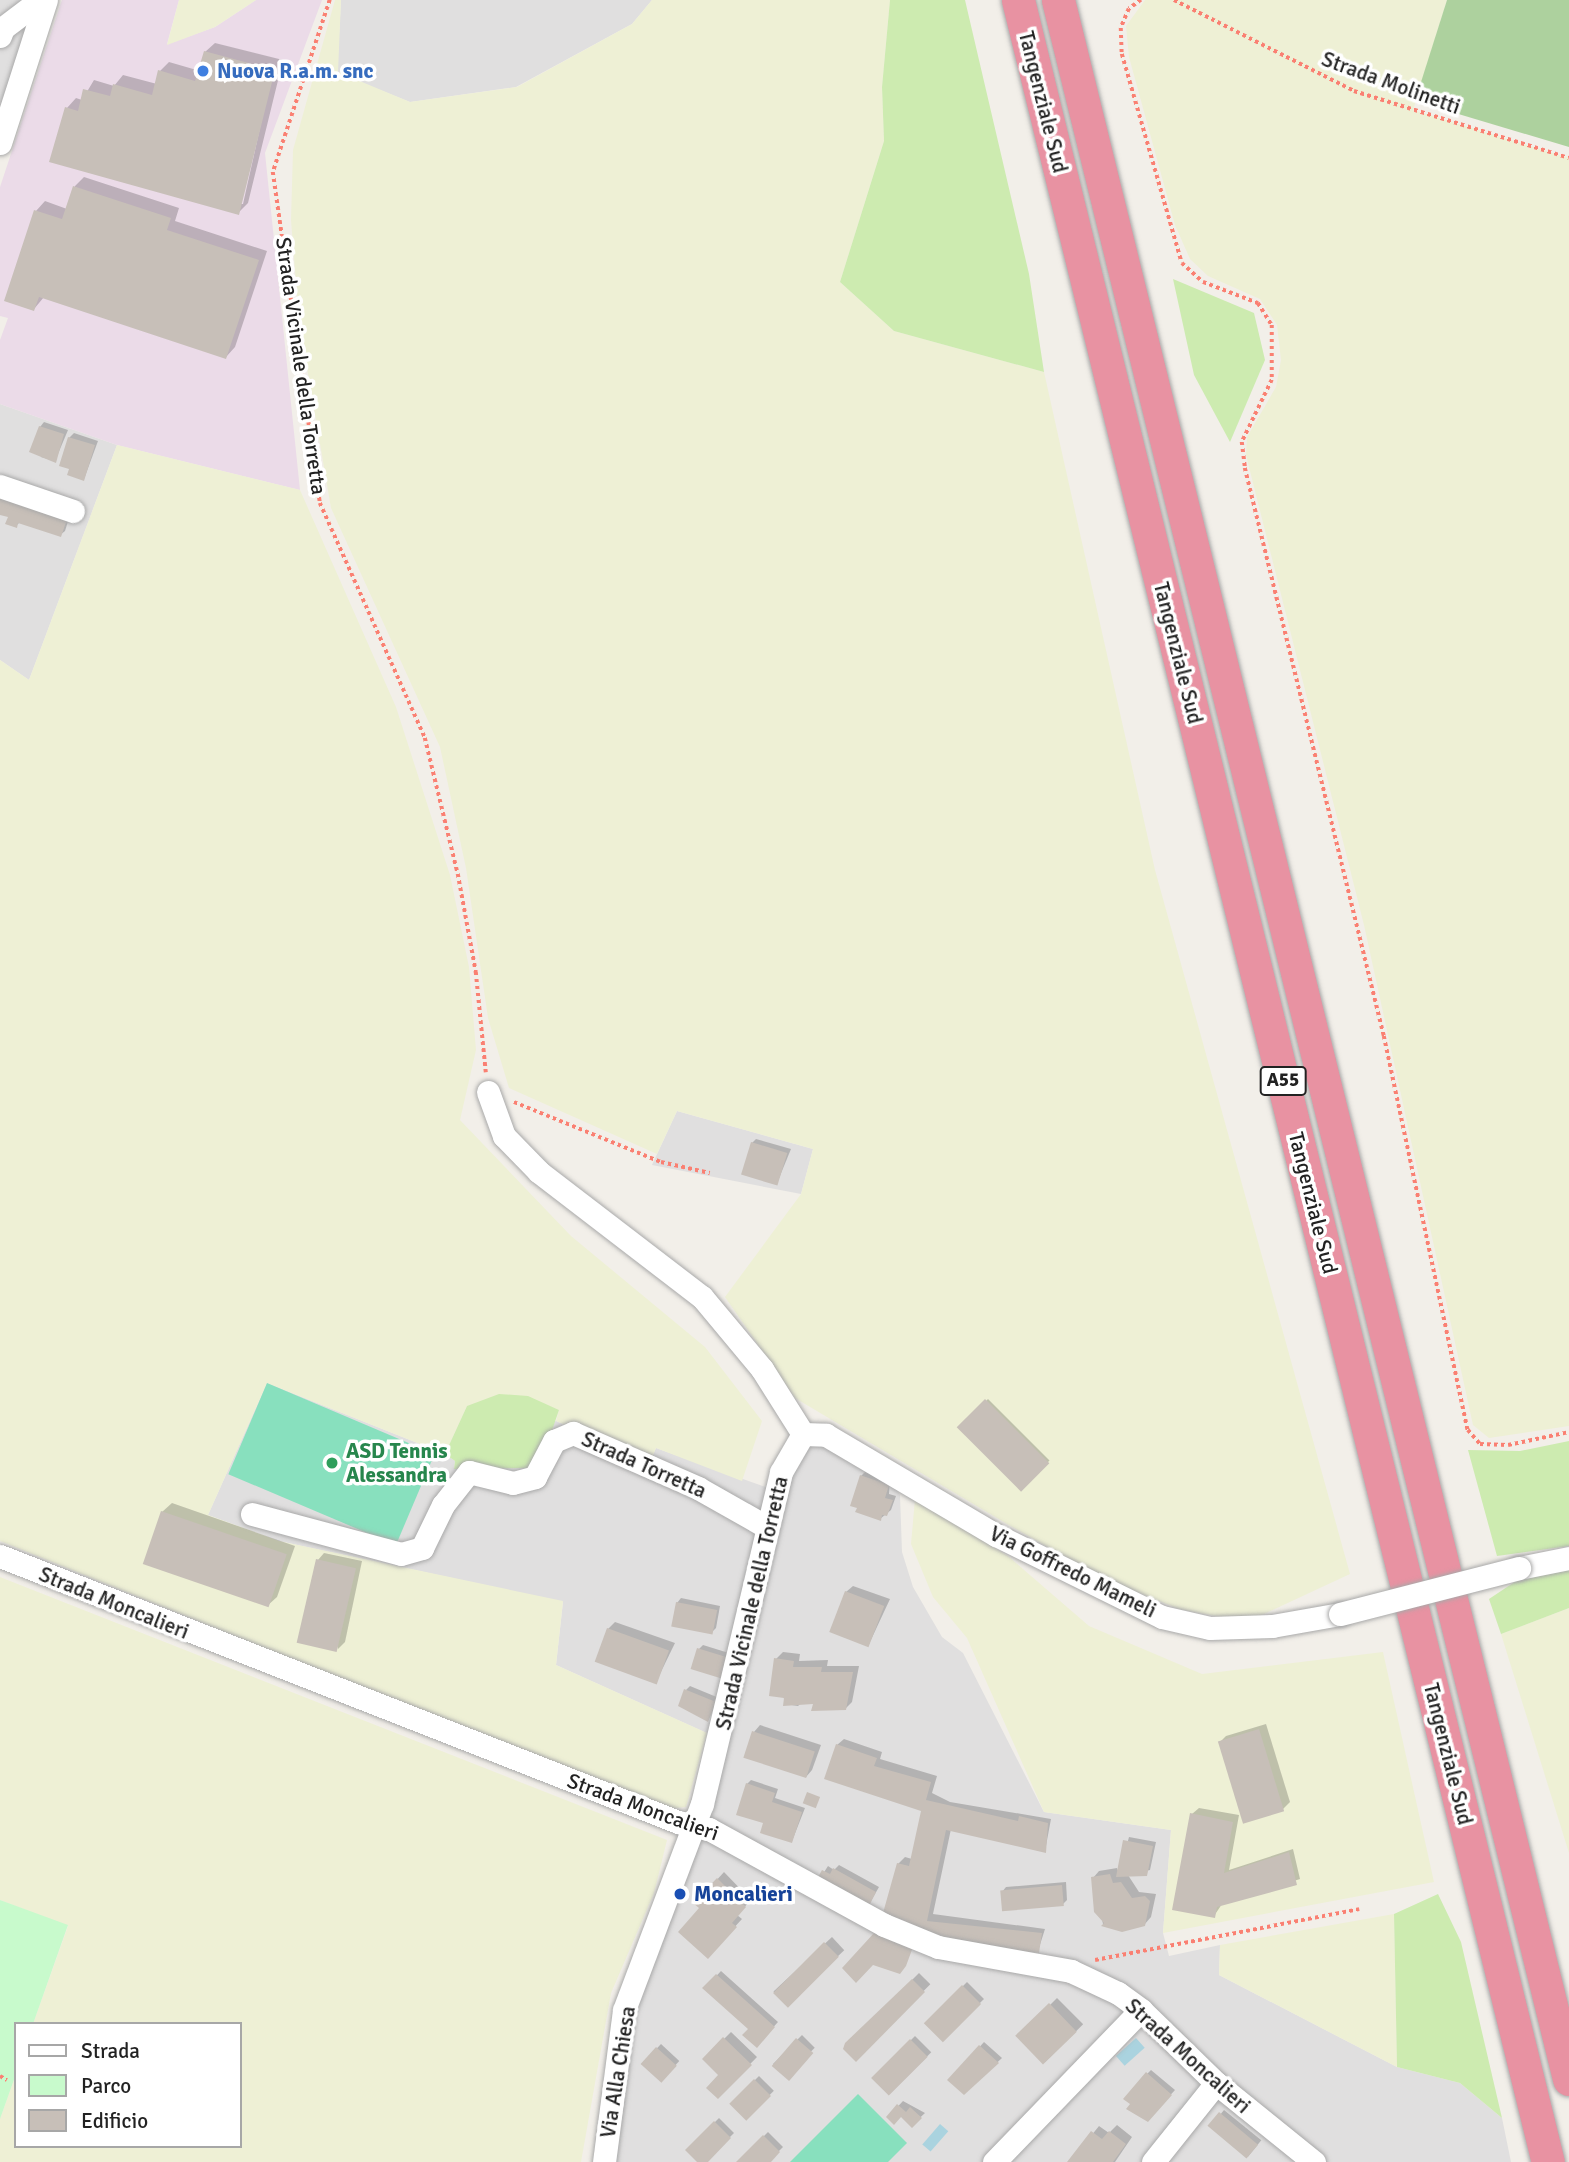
<!DOCTYPE html>
<html>
<head>
<meta charset="utf-8">
<style>
  body { margin:0 }
  #map { position:relative; width:1569px; height:2162px; overflow:hidden; background:#f2efe9; font-family:Signika,sans-serif }
  div>[style] { position:absolute }
  [style*='--x'] { left:calc(var(--x)*1px); top:calc(var(--y)*1px); width:calc(var(--w)*1px); rotate:calc(var(--a)*1deg) }
  .residential>* { inset:0; background:#e0dfdf }
  .industrial>* { inset:0; background:#ebdbe8 }
  .farmland>* { inset:0; background:#eef0d5 }
  .grass>* { inset:0; background:#cdebb0 }
  .forest>* { inset:0; background:#add19e }
  .park>* { inset:0; background:#c8facc }
  .pitch>* { inset:0; background:#88e0be; transform-origin:0 0 }
  .water>* { inset:0; background:#aad3df; transform-origin:0 0 }
  .shadow>* { inset:0; background:#0003; transform-origin:0 0 }
  .building>* { inset:0; background:#c7bfb8; transform-origin:0 0 }
  .path>* { height:3.5px; margin-top:-1.75px; transform-origin:0; background:repeating-linear-gradient(90deg,#fa8072 0 3.5px,transparent 0 7px) }
  .roads { filter:drop-shadow(0 0 2px #a9a9a9) drop-shadow(0 0 2px #a9a9a9) }
  .minor>* { height:23px; margin:-11.5px; padding:0 11.5px; transform-origin:11.5px; border-radius:11.5px; background:#fff }
  .highway>* { height:33px; margin:-16.5px; padding:0 16.5px; transform-origin:16.5px; border-radius:16.5px; background:#e892a2 }
  .bridges { filter:drop-shadow(0 0 2px #a9a9a9) drop-shadow(0 0 2px #a9a9a9) }
  .minor-bridge>* { height:23px; margin:-11.5px; padding:0 11.5px; transform-origin:11.5px; border-radius:11.5px; background:#fff }
  .dots>* { width:19px; height:19px; translate:-50% -50%; box-sizing:border-box; border:4px solid #fff; border-radius:50% }
  span { translate:-50% -50%; white-space:nowrap; text-align:center; line-height:1.15; -webkit-text-stroke:7px #fff; paint-order:stroke }
  .shield-label span { padding:2px 5px; background:#fff; border:2px solid; border-radius:5px; -webkit-text-stroke-width:0 }
  .shield-label { font-size:19px; color:#222; font-weight:700 }
  .shop-label { font-size:21px; color:#366cbe; font-weight:700 }
  .left { translate:0 -50%; text-align:left }
  .street-label { font-size:21px; color:#222 }
  .leisure-label { font-size:21px; color:#27864d; font-weight:700 }
  .transit-label { font-size:21px; color:#164399; font-weight:700 }
  .legend { position:absolute; left:14px; top:2022px; width:228px; height:126px; box-sizing:border-box; background:#fff; border:2px solid #a7a7a7; margin:0; padding:9px 12px; list-style:none; font-size:21px; color:#222 }
  .legend li { display:flex; align-items:center; gap:14px; height:35px }
  .legend b { width:35px; border:2px solid #a7a7a7 }
</style>
</head>
<body>
<div id="map">
  <div class="residential">
    <i style="clip-path:polygon(0 0,38px 0,0 117px)"></i>
    <i style="clip-path:polygon(341px 0,652px 0,632px 24px,516px 87px,410px 102px,337px 73px)"></i>
    <i style="clip-path:polygon(0 404px,117px 445px,29px 680px,0 660px)"></i>
    <i style="clip-path:polygon(677px 1111px,813px 1149px,801px 1194px,652px 1165px)"></i>
    <i style="clip-path:polygon(267px 1383px,445px 1454px,455px 1461px,454px 1468px,481px 1467px,556px 1421px,650px 1462px,656px 1448px,785px 1494px,794px 1467px,813px 1442px,831px 1447px,892px 1482px,900px 1495px,902px 1552px,913px 1587px,942px 1637px,963px 1653px,1044px 1812px,1171px 1830px,1163px 1933px,1169px 1956px,1220px 1945px,1219px 1975px,1397px 2067px,1460px 2083px,1502px 2118px,1511px 2162px,604px 2162px,624px 2010px,720px 1739px,556px 1665px,563px 1602px,279px 1541px,208px 1515px)"></i>
  </div>
  <div class="industrial">
    <i style="clip-path:polygon(62px 0,179px 0,167px 44px,215px 27px,256px 0,322px 0,265px 153px,300px 490px,117px 445px,0 404px,0 340px,8px 318px,0 316px,0 187px)"></i>
  </div>
  <div class="farmland">
    <i style="clip-path:polygon(179px 0,256px 0,215px 27px,167px 45px)"></i>
    <i style="clip-path:polygon(335px 0,341px 0,338px 72px,410px 102px,517px 87px,632px 24px,652px 0,890px 0,882px 87px,884px 141px,840px 282px,894px 331px,1044px 372px,1155px 870px,1350px 1574px,1247px 1622px,1179px 1609px,1102px 1578px,1007px 1524px,795px 1398px,725px 1297px,801px 1194px,813px 1149px,677px 1111px,657px 1154px,509px 1088px,488px 1018px,466px 868px,440px 747px,331px 508px,299px 321px,291px 220px,293px 150px)"></i>
    <i style="clip-path:polygon(1145px 0,1447px 0,1413px 110px,1569px 158px,1569px 1426px,1489px 1438px,1473px 1425px,1364px 925px,1246px 455px,1247px 437px,1276px 387px,1281px 360px,1277px 325px,1260px 299px,1208px 276px,1190px 259px,1175px 225px,1129px 57px,1126px 26px)"></i>
    <i style="clip-path:polygon(117px 445px,300px 490px,396px 707px,450px 875px,469px 967px,476px 1050px,460px 1120px,571px 1236px,705px 1347px,762px 1421px,742px 1481px,656px 1448px,650px 1462px,556px 1421px,559px 1410px,544px 1404px,467px 1406px,445px 1454px,267px 1383px,208px 1515px,279px 1541px,563px 1601px,556px 1665px,707px 1733px,686px 1807px,664px 1809px,0 1541px,0 660px,29px 680px)"></i>
    <i style="clip-path:polygon(915px 1499px,1008px 1556px,1089px 1626px,1202px 1674px,1383px 1652px,1434px 1882px,1163px 1933px,1171px 1830px,1044px 1812px,967px 1638px,933px 1597px,911px 1544px)"></i>
    <i style="clip-path:polygon(0 1577px,667px 1840px,654px 1893px,611px 1993px,581px 2162px,0 2162px,0 2119px,16px 2074px,16px 2146px,240px 2146px,240px 2024px,33px 2024px,68px 1926px,0 1900px)"></i>
    <i style="clip-path:polygon(1569px 1608px,1569px 1853px,1501px 1634px)"></i>
    <i style="clip-path:polygon(1394px 1914px,1397px 2067px,1219px 1975px,1220px 1945px)"></i>
  </div>
  <div class="grass">
    <i style="clip-path:polygon(890px 0,965px 0,1029px 274px,1044px 372px,894px 331px,840px 282px,884px 141px,882px 87px)"></i>
    <i style="clip-path:polygon(1173px 279px,1254px 313px,1265px 360px,1230px 442px,1194px 375px)"></i>
    <i style="clip-path:polygon(499px 1394px,528px 1396px,559px 1410px,548px 1442px,530px 1468px,454px 1469px,455px 1461px,445px 1454px,467px 1406px)"></i>
    <i style="clip-path:polygon(1569px 1441px,1569px 1546px,1497px 1556px,1468px 1450px,1520px 1451px)"></i>
    <i style="clip-path:polygon(1569px 1569px,1569px 1608px,1501px 1634px,1489px 1599px,1525px 1575px)"></i>
    <i style="clip-path:polygon(1438px 1894px,1461px 1942px,1502px 2118px,1460px 2083px,1397px 2067px,1394px 1914px)"></i>
  </div>
  <div class="forest">
    <i style="clip-path:polygon(1447px 0,1569px 0,1569px 147px,1415px 101px)"></i>
  </div>
  <div class="park">
    <i style="clip-path:polygon(0 1900px,68px 1925px,33px 2024px,16px 2024px,16px 2074px,0 2119px)"></i>
  </div>
  <div class="pitch">
    <i style="left:267px;top:1383px;width:182px;height:99px;rotate:23deg"></i>
    <i style="clip-path:polygon(858px 2094px,907px 2143px,888px 2162px,790px 2162px)"></i>
  </div>
  <div class="water">
    <i style="left:1136px;top:2038px;width:13px;height:27px;rotate:48deg"></i>
    <i style="left:940px;top:2124px;width:11px;height:27px;rotate:41deg"></i>
  </div>
  <div class="shadow">
    <i style="clip-path:polygon(evenodd,215px 43px,283px 60px,248px 203px,238px 213px,67px 108px,76px 98px,82px 100px,94px 80px,114px 86px,123px 75px,157px 84px,160px 71px,169px 62px,200px 71px,205px 52px,215px 43px,275px 61px,243px 204px,240px 204px,275px 61px)"></i>
    <i style="clip-path:polygon(84px 177px,179px 208px,175px 221px,267px 251px,235px 347px,226px 357px,44px 297px,34px 309px,36px 211px,45px 201px,67px 209px,75px 186px)"></i>
    <i style="clip-path:polygon(44px 422px,68px 430px,55px 461px,41px 457px,40px 427px)"></i>
    <i style="clip-path:polygon(74px 433px,98px 441px,84px 479px,69px 438px)"></i>
    <i style="clip-path:polygon(0 493px,70px 515px,65px 531px,60px 535px,20px 522px,16px 526px,10px 516px,0 513px)"></i>
    <i style="clip-path:polygon(756px 1139px,791px 1149px,777px 1183px,752px 1143px)"></i>
    <i style="left:988px;top:1399px;width:87px;height:40px;rotate:45deg"></i>
    <i style="clip-path:polygon(865px 1472px,890px 1478px,889px 1494px,896px 1496px,891px 1510px,880px 1519px,861px 1476px)"></i>
    <i style="clip-path:polygon(172px 1503px,295px 1546px,277px 1597px,267px 1606px,162px 1512px)"></i>
    <i style="clip-path:polygon(324px 1553px,362px 1561px,345px 1642px,338px 1649px,318px 1560px)"></i>
    <i style="clip-path:polygon(853px 1586px,890px 1599px,869px 1644px,846px 1592px)"></i>
    <i style="clip-path:polygon(681px 1598px,720px 1606px,716px 1628px,712px 1632px,677px 1603px)"></i>
    <i style="clip-path:polygon(615px 1622px,675px 1643px,656px 1682px,608px 1629px)"></i>
    <i style="clip-path:polygon(703px 1645px,732px 1654px,722px 1676px,699px 1649px)"></i>
    <i style="clip-path:polygon(783px 1652px,800px 1654px,799px 1661px,828px 1660px,827px 1666px,859px 1666px,852px 1702px,846px 1708px,803px 1701px,798px 1706px,785px 1704px,776px 1659px)"></i>
    <i style="clip-path:polygon(690px 1686px,719px 1698px,708px 1720px,686px 1690px)"></i>
    <i style="clip-path:polygon(1266px 1724px,1290px 1802px,1283px 1809px,1220px 1742px,1226px 1736px)"></i>
    <i style="clip-path:polygon(760px 1725px,821px 1745px,812px 1770px,806px 1777px,754px 1732px)"></i>
    <i style="clip-path:polygon(844px 1739px,882px 1752px,880px 1759px,937px 1776px,932px 1793px,950px 1802px,1051px 1819px,1045px 1851px,951px 1829px,933px 1914px,1045px 1929px,1038px 1951px,897px 1925px,898px 1864px,905px 1857px,912px 1859px,924px 1810px,837px 1745px)"></i>
    <i style="clip-path:polygon(751px 1780px,778px 1789px,775px 1798px,805px 1808px,792px 1841px,747px 1784px)"></i>
    <i style="clip-path:polygon(1199px 1808px,1239px 1815px,1229px 1870px,1293px 1849px,1300px 1879px,1222px 1904px,1214px 1916px,1192px 1814px)"></i>
    <i style="clip-path:polygon(1129px 1837px,1156px 1842px,1150px 1870px,1128px 1875px,1139px 1892px,1156px 1894px,1151px 1917px,1144px 1925px,1103px 1924px,1093px 1878px,1099px 1871px,1117px 1868px,1119px 1874px)"></i>
    <i style="clip-path:polygon(839px 1865px,879px 1887px,867px 1908px,819px 1880px,828px 1866px,834px 1870px)"></i>
    <i style="clip-path:polygon(724px 1872px,751px 1900px,737px 1915px,742px 1919px,708px 1956px,702px 1908px,696px 1903px)"></i>
    <i style="clip-path:polygon(1066px 1882px,1067px 1900px,1063px 1904px,1002px 1892px,1006px 1887px)"></i>
    <i style="left:832px;top:1937px;width:18px;height:80px;rotate:47deg"></i>
    <i style="clip-path:polygon(721px 1971px,778px 2022px,757px 2045px,750px 2029px,705px 1988px)"></i>
    <i style="left:919px;top:1973px;width:16px;height:106px;rotate:45deg"></i>
    <i style="left:967px;top:1982px;width:24px;height:58px;rotate:45deg"></i>
    <i style="left:1057px;top:1998px;width:37px;height:54px;rotate:45deg"></i>
    <i style="clip-path:polygon(731px 2032px,757px 2057px,718px 2097px,721px 2075px,704px 2059px)"></i>
    <i style="left:802px;top:2035px;width:18px;height:41px;rotate:45deg"></i>
    <i style="left:915px;top:2036px;width:23px;height:59px;rotate:45deg"></i>
    <i style="clip-path:polygon(984px 2042px,1002px 2058px,964px 2093px,950px 2080px)"></i>
    <i style="left:661px;top:2044px;width:25px;height:27px;rotate:43deg"></i>
    <i style="clip-path:polygon(1151px 2070px,1175px 2090px,1152px 2115px,1147px 2074px)"></i>
    <i style="left:759px;top:2076px;width:21px;height:39px;rotate:45deg"></i>
    <i style="clip-path:polygon(903px 2101px,925px 2113px,912px 2125px,901px 2115px,888px 2117px)"></i>
    <i style="left:1224px;top:2110px;width:48px;height:21px;rotate:39deg"></i>
    <i style="clip-path:polygon(719px 2118px,734px 2133px,705px 2162px,700px 2162px,687px 2150px)"></i>
    <i style="clip-path:polygon(1117px 2125px,1132px 2137px,1115px 2162px,1070px 2162px,1099px 2126px,1109px 2133px)"></i>
    <i style="clip-path:polygon(768px 2132px,783px 2147px,768px 2162px,738px 2162px)"></i>
  </div>
  <div class="building">
    <i style="clip-path:polygon(204px 51px,275px 70px,239px 215px,49px 162px,65px 107px,78px 111px,83px 89px,110px 96px,113px 84px,152px 95px,158px 70px,195px 81px)"></i>
    <i style="clip-path:polygon(73px 186px,171px 218px,167px 230px,259px 260px,226px 359px,39px 297px,34px 311px,4px 301px,34px 210px,62px 219px)"></i>
    <i style="clip-path:polygon(39px 426px,64px 434px,56px 463px,29px 452px)"></i>
    <i style="clip-path:polygon(68px 437px,95px 445px,84px 481px,67px 475px,69px 469px,59px 466px)"></i>
    <i style="clip-path:polygon(0 499px,67px 519px,61px 537px,18px 523px,17px 528px,5px 524px,8px 517px,0 515px)"></i>
    <i style="left:751px;top:1142px;width:38px;height:34px;rotate:17deg"></i>
    <i style="left:985px;top:1399px;width:91px;height:40px;rotate:45deg"></i>
    <i style="clip-path:polygon(860px 1475px,889px 1485px,885px 1498px,893px 1500px,887px 1516px,882px 1515px,881px 1521px,855px 1512px,857px 1508px,850px 1506px)"></i>
    <i style="left:161px;top:1511px;width:133px;height:56px;rotate:19deg"></i>
    <i style="left:316px;top:1559px;width:41px;height:86px;rotate:13deg"></i>
    <i style="left:845px;top:1591px;width:42px;height:44px;rotate:21deg"></i>
    <i style="left:676px;top:1602px;width:42px;height:25px;rotate:11deg"></i>
    <i style="left:607px;top:1628px;width:66px;height:36px;rotate:20deg"></i>
    <i style="left:697px;top:1648px;width:34px;height:22px;rotate:17deg"></i>
    <i style="clip-path:polygon(774px 1658px,794px 1661px,793px 1667px,822px 1667px,821px 1672px,853px 1672px,846px 1710px,811px 1711px,813px 1704px,783px 1706px,784px 1698px,769px 1696px)"></i>
    <i style="clip-path:polygon(684px 1689px,716px 1702px,708px 1722px,678px 1706px)"></i>
    <i style="left:1259px;top:1729px;width:86px;height:43px;rotate:73deg"></i>
    <i style="left:752px;top:1731px;width:66px;height:28px;rotate:18deg"></i>
    <i style="clip-path:polygon(836px 1744px,877px 1758px,874px 1766px,931px 1782px,926px 1800px,1018px 1821px,1019px 1816px,1048px 1823px,1046px 1853px,946px 1830px,927px 1921px,1042px 1933px,1039px 1953px,942px 1944px,883px 1913px,897px 1863px,909px 1866px,921px 1811px,824px 1779px)"></i>
    <i style="clip-path:polygon(746px 1783px,775px 1793px,772px 1802px,802px 1812px,792px 1843px,760px 1833px,763px 1823px,736px 1815px)"></i>
    <i style="left:807px;top:1792px;width:14px;height:12px;rotate:21deg"></i>
    <i style="clip-path:polygon(1190px 1813px,1233px 1822px,1224px 1873px,1289px 1852px,1297px 1885px,1217px 1907px,1215px 1918px,1172px 1910px)"></i>
    <i style="clip-path:polygon(1123px 1840px,1153px 1846px,1147px 1876px,1116px 1877px)"></i>
    <i style="clip-path:polygon(833px 1868px,876px 1892px,867px 1910px,816px 1881px,822px 1870px,830px 1874px)"></i>
    <i style="clip-path:polygon(1110px 1874px,1113px 1883px,1121px 1882px,1132px 1898px,1145px 1896px,1150px 1901px,1145px 1926px,1122px 1932px,1101px 1926px,1104px 1923px,1094px 1912px,1091px 1877px)"></i>
    <i style="clip-path:polygon(717px 1878px,746px 1907px,732px 1923px,737px 1927px,708px 1959px,678px 1932px,699px 1908px,693px 1903px)"></i>
    <i style="left:1062px;top:1885px;width:21px;height:62px;rotate:85deg"></i>
    <i style="clip-path:polygon(874px 1933px,913px 1947px,906px 1966px,900px 1974px,873px 1965px,856px 1983px,842px 1968px)"></i>
    <i style="left:824px;top:1942px;width:21px;height:72px;rotate:45deg"></i>
    <i style="clip-path:polygon(716px 1974px,775px 2027px,757px 2048px,742px 2035px,748px 2029px,702px 1988px)"></i>
    <i style="clip-path:polygon(912px 1979px,925px 1992px,856px 2062px,843px 2049px,845px 2043px)"></i>
    <i style="left:962px;top:1985px;width:27px;height:54px;rotate:45deg"></i>
    <i style="left:1049px;top:2003px;width:40px;height:47px;rotate:46deg"></i>
    <i style="clip-path:polygon(723px 2037px,752px 2065px,718px 2099px,706px 2088px,718px 2075px,702px 2059px)"></i>
    <i style="left:796px;top:2038px;width:23px;height:37px;rotate:41deg"></i>
    <i style="left:910px;top:2039px;width:25px;height:55px;rotate:45deg"></i>
    <i style="clip-path:polygon(979px 2045px,999px 2063px,964px 2095px,947px 2080px)"></i>
    <i style="left:656px;top:2047px;width:28px;height:23px;rotate:42deg"></i>
    <i style="clip-path:polygon(1146px 2072px,1172px 2095px,1148px 2122px,1126px 2109px,1130px 2104px,1123px 2099px)"></i>
    <i style="left:754px;top:2079px;width:24px;height:35px;rotate:45deg"></i>
    <i style="clip-path:polygon(897px 2104px,906px 2112px,910px 2107px,922px 2118px,912px 2128px,901px 2117px,894px 2125px,886px 2117px)"></i>
    <i style="left:1219px;top:2112px;width:51px;height:18px;rotate:40deg"></i>
    <i style="clip-path:polygon(714px 2121px,731px 2138px,708px 2162px,697px 2162px,685px 2150px)"></i>
    <i style="clip-path:polygon(1091px 2131px,1102px 2139px,1109px 2131px,1126px 2144px,1113px 2162px,1067px 2162px)"></i>
    <i style="clip-path:polygon(763px 2135px,780px 2152px,771px 2162px,736px 2162px)"></i>
  </div>
  <div class="path">
    <i style="--x:330;--y:0;--w:181;--a:108.3"></i>
    <i style="--x:273;--y:172;--w:334;--a:81.9"></i>
    <i style="--x:320;--y:503;--w:257;--a:65.9"></i>
    <i style="--x:425;--y:738;--w:140;--a:76.4"></i>
    <i style="--x:458;--y:874;--w:100;--a:79.6"></i>
    <i style="--x:476;--y:972;--w:101;--a:84.3"></i>
    <i style="--x:1141;--y:0;--w:15;--a:143"></i>
    <i style="--x:1129;--y:9;--w:21;--a:113"></i>
    <i style="--x:1121;--y:28;--w:26;--a:88"></i>
    <i style="--x:1122;--y:54;--w:217;--a:74"></i>
    <i style="--x:1182;--y:263;--w:28;--a:42"></i>
    <i style="--x:1203;--y:282;--w:59;--a:20.9"></i>
    <i style="--x:1258;--y:303;--w:26;--a:58"></i>
    <i style="--x:1272;--y:325;--w:55;--a:90"></i>
    <i style="--x:1272;--y:380;--w:69;--a:115.8"></i>
    <i style="--x:1242;--y:442;--w:26;--a:83"></i>
    <i style="--x:1245;--y:468;--w:585;--a:76.25"></i>
    <i style="--x:1384;--y:1036;--w:403;--a:78"></i>
    <i style="--x:1468;--y:1430;--w:18;--a:49"></i>
    <i style="--x:1480;--y:1444;--w:28;--a:2"></i>
    <i style="--x:1508;--y:1445;--w:62;--a:-12"></i>
    <i style="--x:1174;--y:0;--w:202;--a:26.8"></i>
    <i style="--x:1354;--y:91;--w:225;--a:17.3"></i>
    <i style="--x:514;--y:1102;--w:159;--a:22.2"></i>
    <i style="--x:661;--y:1162;--w:50;--a:12.7"></i>
    <i style="--x:1095;--y:1960;--w:269;--a:-10.9"></i>
    <i style="--x:0;--y:2076;--w:8;--a:30"></i>
  </div>
  <div class="roads">
    <div class="minor">
      <i style="--x:0;--y:36;--w:9;--a:-69"></i>
      <i style="--x:3;--y:28;--w:46;--a:-37.1"></i>
      <i style="--x:0;--y:143;--w:150;--a:-72.2"></i>
      <i style="--x:0;--y:486;--w:77;--a:18.9"></i>
      <i style="--x:488;--y:1092;--w:47;--a:70"></i>
      <i style="--x:504;--y:1136;--w:50;--a:45.8"></i>
      <i style="--x:539;--y:1172;--w:205;--a:37.5"></i>
      <i style="--x:702;--y:1297;--w:94;--a:50.2"></i>
      <i style="--x:762;--y:1369;--w:77;--a:57.8"></i>
      <i style="--x:803;--y:1434;--w:23;--a:2"></i>
      <i style="--x:826;--y:1435;--w:197;--a:30.5"></i>
      <i style="--x:996;--y:1535;--w:185;--a:26.3"></i>
      <i style="--x:1162;--y:1617;--w:49;--a:12.9"></i>
      <i style="--x:1210;--y:1628;--w:62;--a:-1.8"></i>
      <i style="--x:1272;--y:1626;--w:69;--a:-10"></i>
      <i style="--x:252;--y:1514;--w:154;--a:15"></i>
      <i style="--x:401;--y:1554;--w:22;--a:-16"></i>
      <i style="--x:422;--y:1548;--w:48;--a:-64"></i>
      <i style="--x:443;--y:1505;--w:42;--a:-51.8"></i>
      <i style="--x:469;--y:1472;--w:45;--a:14"></i>
      <i style="--x:513;--y:1483;--w:23;--a:-15"></i>
      <i style="--x:535;--y:1477;--w:41;--a:-62.2"></i>
      <i style="--x:554;--y:1441;--w:21;--a:-23"></i>
      <i style="--x:573;--y:1433;--w:137;--a:23.7"></i>
      <i style="--x:698;--y:1488;--w:79;--a:29.5"></i>
      <i style="--x:0;--y:1556;--w:728;--a:21.42"></i>
      <i style="--x:678;--y:1822;--w:32;--a:13"></i>
      <i style="--x:709;--y:1829;--w:200;--a:28.7"></i>
      <i style="--x:884;--y:1925;--w:58;--a:22.2"></i>
      <i style="--x:938;--y:1947;--w:135;--a:10.2"></i>
      <i style="--x:1071;--y:1971;--w:52;--a:25.1"></i>
      <i style="--x:1118;--y:1993;--w:29;--a:36"></i>
      <i style="--x:1141;--y:2010;--w:105;--a:44.2"></i>
      <i style="--x:1216;--y:2083;--w:126;--a:38.9"></i>
      <i style="--x:1519;--y:1568;--w:51;--a:-11.3"></i>
      <i style="--x:604;--y:2162;--w:153;--a:-82.5"></i>
      <i style="--x:624;--y:2010;--w:220;--a:-69.3"></i>
      <i style="--x:702;--y:1804;--w:341;--a:-76.6"></i>
      <i style="--x:781;--y:1472;--w:44;--a:-59.9"></i>
      <i style="--x:994;--y:2162;--w:211;--a:-46"></i>
      <i style="--x:1153;--y:2162;--w:101;--a:-51.4"></i>
    </div>
    <div class="highway">
      <i style="--x:1018;--y:0;--w:2226;--a:76.23"></i>
      <i style="--x:1058;--y:0;--w:2141;--a:76.19"></i>
    </div>
  </div>
  <div class="bridges">
    <div class="minor-bridge">
      <i style="--x:1340;--y:1614;--w:185;--a:-14.4"></i>
    </div>
  </div>
  <div class="dots">
    <i style="left:203px;top:71px;background:#3f7fe0"></i>
    <i style="left:332px;top:1463px;background:#2e9e5b"></i>
    <i style="left:680px;top:1894px;background:#1a4fb4"></i>
  </div>
  <div class="shield-label">
    <span style="left:1283px;top:1081px">A55</span>
  </div>
  <div class="shop-label">
    <span class="left" style="left:217px;top:71px">Nuova R.a.m. snc</span>
  </div>
  <div class="street-label">
    <span style="left:1391px;top:83px;rotate:20deg">Strada Molinetti</span>
    <span style="left:1043px;top:102px;rotate:76deg">Tangenziale Sud</span>
    <span style="left:301px;top:366px;rotate:82deg">Strada Vicinale della Torretta</span>
    <span style="left:1178px;top:653px;rotate:76deg">Tangenziale Sud</span>
    <span style="left:1313px;top:1203px;rotate:76deg">Tangenziale Sud</span>
    <span style="left:644px;top:1465px;rotate:24deg">Strada Torretta</span>
    <span style="left:1073px;top:1572px;rotate:26deg">Via Goffredo Mameli</span>
    <span style="left:114px;top:1603px;rotate:22deg">Strada Moncalieri</span>
    <span style="left:752px;top:1603px;rotate:-77deg">Strada Vicinale della Torretta</span>
    <span style="left:1448px;top:1754px;rotate:76deg">Tangenziale Sud</span>
    <span style="left:643px;top:1807px;rotate:20deg">Strada Moncalieri</span>
    <span style="left:1188px;top:2056px;rotate:42deg">Strada Moncalieri</span>
    <span style="left:618px;top:2072px;rotate:-81deg">Via Alla Chiesa</span>
  </div>
  <div class="leisure-label">
    <span class="left" style="left:346px;top:1463px">ASD Tennis<br>Alessandra</span>
  </div>
  <div class="transit-label">
    <span class="left" style="left:694px;top:1894px">Moncalieri</span>
  </div>
  <ul class="legend">
  <li><b style="height:9px;background:#fff"></b>Strada</li>
  <li><b style="height:19px;background:#c8facc"></b>Parco</li>
  <li><b style="height:19px;background:#c7bfb8"></b>Edificio</li>
  </ul>
</div>
</body>
</html>
